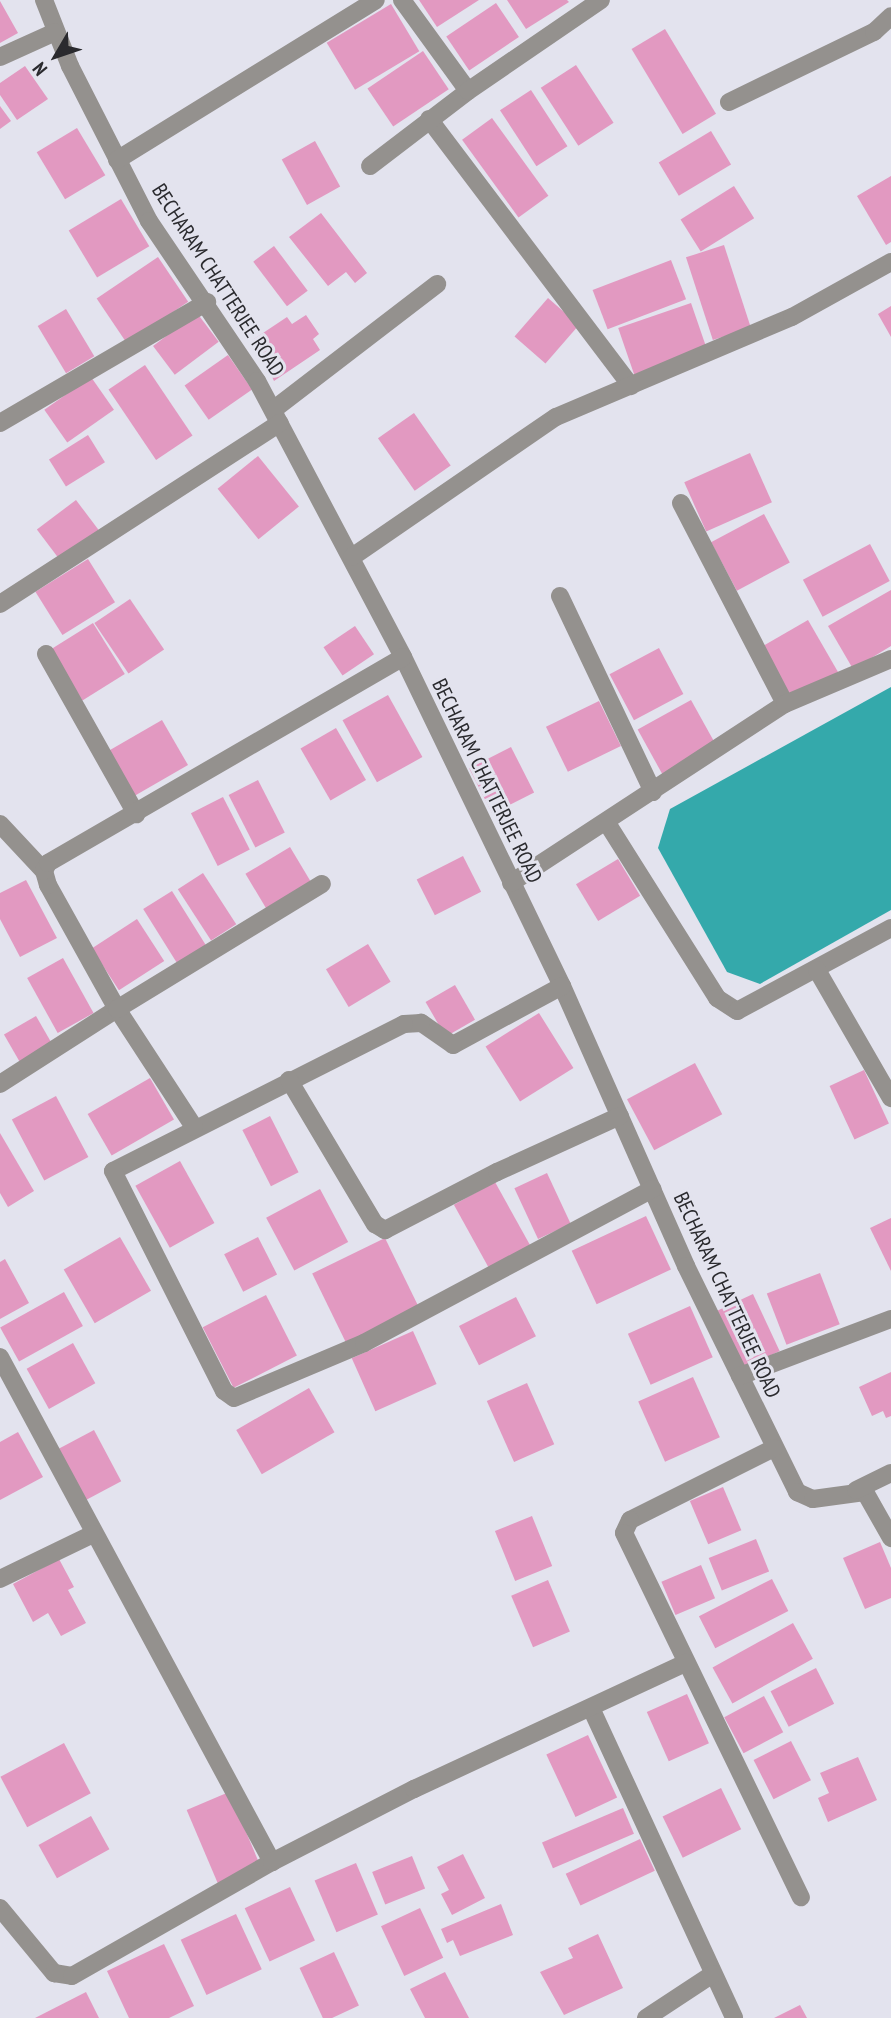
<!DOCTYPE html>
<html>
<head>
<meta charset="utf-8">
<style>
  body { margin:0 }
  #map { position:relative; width:891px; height:2018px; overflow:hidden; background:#e3e3ee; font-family:"PT Sans Narrow",sans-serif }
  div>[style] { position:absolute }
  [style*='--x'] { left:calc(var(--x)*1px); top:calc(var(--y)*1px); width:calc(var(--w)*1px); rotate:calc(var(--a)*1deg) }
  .water>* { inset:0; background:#34a9ab }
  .building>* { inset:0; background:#e299c1; transform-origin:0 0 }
  .minor>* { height:18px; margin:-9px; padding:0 9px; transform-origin:9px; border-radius:9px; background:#94918e }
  span { translate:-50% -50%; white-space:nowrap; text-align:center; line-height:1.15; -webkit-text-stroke:6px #e3e3ee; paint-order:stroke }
  .street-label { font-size:21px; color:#2a2a2e }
  .north { position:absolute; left:21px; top:21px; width:70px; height:70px; -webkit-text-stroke:5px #e3e3ee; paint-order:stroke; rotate:231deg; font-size:19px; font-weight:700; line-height:28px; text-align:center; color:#2a2a2e }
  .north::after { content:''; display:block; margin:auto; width:24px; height:32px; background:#2a2a2e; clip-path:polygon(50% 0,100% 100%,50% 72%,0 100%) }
</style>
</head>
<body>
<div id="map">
  <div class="water">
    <i style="clip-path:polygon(891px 687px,891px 910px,760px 984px,727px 972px,658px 848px,670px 809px)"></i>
  </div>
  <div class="building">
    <i style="clip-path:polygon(419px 0,479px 0,437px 27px)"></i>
    <i style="clip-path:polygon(507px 0,567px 0,569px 2px,526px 29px)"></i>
    <i style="clip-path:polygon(0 1px,18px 33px,0 43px)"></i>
    <i style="left:496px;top:3px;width:41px;height:60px;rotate:56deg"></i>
    <i style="left:391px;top:4px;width:55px;height:75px;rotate:59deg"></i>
    <i style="left:665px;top:29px;width:99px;height:39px;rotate:59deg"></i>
    <i style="left:423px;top:51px;width:46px;height:67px;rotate:56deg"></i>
    <i style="left:576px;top:65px;width:69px;height:42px;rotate:57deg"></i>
    <i style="clip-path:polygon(25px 66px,48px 99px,17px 120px,0 95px,0 83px)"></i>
    <i style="left:531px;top:90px;width:67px;height:37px;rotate:57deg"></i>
    <i style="clip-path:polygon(0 106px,11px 121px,0 129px)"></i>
    <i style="left:492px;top:118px;width:96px;height:37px;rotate:54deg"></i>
    <i style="left:77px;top:128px;width:55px;height:47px;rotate:59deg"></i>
    <i style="left:711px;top:131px;width:39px;height:61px;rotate:59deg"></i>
    <i style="left:315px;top:141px;width:52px;height:38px;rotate:61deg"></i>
    <i style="clip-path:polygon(891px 176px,891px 242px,886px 245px,857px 196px)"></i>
    <i style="left:734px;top:186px;width:38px;height:63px;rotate:58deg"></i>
    <i style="left:121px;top:199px;width:55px;height:61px;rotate:59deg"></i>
    <i style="clip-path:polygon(321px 213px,367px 273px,355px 283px,346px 272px,328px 286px,289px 237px)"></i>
    <i style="left:724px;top:245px;width:87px;height:40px;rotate:72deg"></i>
    <i style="left:274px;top:246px;width:56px;height:26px;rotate:53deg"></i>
    <i style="left:158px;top:257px;width:54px;height:74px;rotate:56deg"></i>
    <i style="left:671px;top:260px;width:42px;height:84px;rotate:69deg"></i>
    <i style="left:548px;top:298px;width:41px;height:51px;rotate:41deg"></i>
    <i style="left:691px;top:303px;width:49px;height:77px;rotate:71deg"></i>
    <i style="clip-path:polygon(891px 306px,891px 337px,878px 314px)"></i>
    <i style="left:66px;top:309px;width:55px;height:33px;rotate:59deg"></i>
    <i style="left:197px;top:313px;width:36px;height:55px;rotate:53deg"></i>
    <i style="clip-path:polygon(306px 315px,319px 334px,313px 339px,320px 350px,274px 381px,254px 339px,287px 317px,292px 324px)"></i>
    <i style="left:228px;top:355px;width:42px;height:53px;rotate:55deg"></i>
    <i style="left:145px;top:365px;width:85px;height:44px;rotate:56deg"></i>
    <i style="left:91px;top:377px;width:40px;height:57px;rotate:55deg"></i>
    <i style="left:414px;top:413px;width:64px;height:44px;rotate:55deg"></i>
    <i style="left:88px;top:435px;width:32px;height:46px;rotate:58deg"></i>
    <i style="left:750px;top:453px;width:54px;height:72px;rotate:66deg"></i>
    <i style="left:258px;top:456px;width:65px;height:52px;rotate:51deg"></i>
    <i style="left:76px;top:500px;width:38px;height:49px;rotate:53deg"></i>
    <i style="left:764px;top:514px;width:55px;height:60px;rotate:62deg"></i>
    <i style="left:870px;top:544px;width:42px;height:76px;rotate:62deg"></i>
    <i style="left:88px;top:559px;width:51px;height:62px;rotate:58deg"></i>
    <i style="clip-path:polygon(891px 590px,891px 646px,853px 669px,828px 626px)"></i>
    <i style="left:130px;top:599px;width:61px;height:43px;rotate:56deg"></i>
    <i style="left:808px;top:620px;width:60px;height:53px;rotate:60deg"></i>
    <i style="left:93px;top:623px;width:60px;height:50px;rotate:58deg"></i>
    <i style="left:355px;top:626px;width:34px;height:38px;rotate:56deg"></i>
    <i style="left:659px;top:648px;width:52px;height:56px;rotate:62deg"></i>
    <i style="left:388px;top:695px;width:71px;height:52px;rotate:61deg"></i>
    <i style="left:691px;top:700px;width:55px;height:61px;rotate:61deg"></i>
    <i style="left:599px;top:701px;width:50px;height:59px;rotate:64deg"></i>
    <i style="left:162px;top:720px;width:52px;height:63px;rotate:60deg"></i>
    <i style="left:336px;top:728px;width:60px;height:41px;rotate:60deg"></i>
    <i style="left:511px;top:747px;width:51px;height:47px;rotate:63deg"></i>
    <i style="left:258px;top:780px;width:59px;height:33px;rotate:63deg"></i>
    <i style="left:223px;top:797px;width:59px;height:36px;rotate:63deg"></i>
    <i style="left:290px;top:847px;width:41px;height:52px;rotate:59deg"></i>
    <i style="left:463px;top:856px;width:40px;height:52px;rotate:63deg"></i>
    <i style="left:618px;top:859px;width:43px;height:49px;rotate:59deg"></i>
    <i style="left:203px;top:873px;width:61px;height:30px;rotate:57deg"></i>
    <i style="clip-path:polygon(26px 880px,57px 938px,20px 957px,0 919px,0 893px)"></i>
    <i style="left:172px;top:891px;width:67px;height:34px;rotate:58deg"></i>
    <i style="left:137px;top:919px;width:50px;height:54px;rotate:57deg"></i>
    <i style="left:368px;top:944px;width:44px;height:49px;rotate:59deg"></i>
    <i style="left:63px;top:958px;width:63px;height:41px;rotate:61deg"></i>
    <i style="left:455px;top:985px;width:40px;height:34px;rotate:60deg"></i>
    <i style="left:539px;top:1013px;width:65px;height:63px;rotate:58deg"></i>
    <i style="left:36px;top:1016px;width:34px;height:37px;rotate:60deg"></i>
    <i style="left:695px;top:1063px;width:58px;height:77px;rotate:62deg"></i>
    <i style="left:864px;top:1070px;width:59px;height:38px;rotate:65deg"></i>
    <i style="left:150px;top:1078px;width:48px;height:72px;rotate:60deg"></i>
    <i style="left:56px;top:1096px;width:69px;height:50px;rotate:62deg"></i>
    <i style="left:270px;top:1116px;width:63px;height:31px;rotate:63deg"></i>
    <i style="clip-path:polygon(0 1133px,34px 1191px,8px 1207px,0 1193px)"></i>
    <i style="left:180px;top:1161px;width:71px;height:51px;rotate:61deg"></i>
    <i style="left:547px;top:1173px;width:56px;height:36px;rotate:65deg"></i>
    <i style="left:495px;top:1182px;width:73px;height:47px;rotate:61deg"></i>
    <i style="left:320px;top:1189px;width:60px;height:61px;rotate:62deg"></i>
    <i style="left:646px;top:1216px;width:59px;height:82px;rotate:65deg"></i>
    <i style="clip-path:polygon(891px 1218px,891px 1271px,870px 1228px)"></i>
    <i style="left:120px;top:1237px;width:62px;height:65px;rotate:60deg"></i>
    <i style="left:258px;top:1237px;width:42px;height:38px;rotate:63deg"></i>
    <i style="left:385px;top:1238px;width:78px;height:81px;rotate:64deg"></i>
    <i style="clip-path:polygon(5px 1259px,29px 1303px,0 1319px,0 1262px)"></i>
    <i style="left:820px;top:1273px;width:55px;height:57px;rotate:69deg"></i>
    <i style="left:64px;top:1292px;width:39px;height:73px;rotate:61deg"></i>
    <i style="left:753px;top:1294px;width:63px;height:43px;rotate:65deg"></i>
    <i style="left:266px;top:1295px;width:68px;height:71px;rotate:63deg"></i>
    <i style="left:516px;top:1297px;width:44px;height:64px;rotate:63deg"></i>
    <i style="left:690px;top:1306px;width:56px;height:68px;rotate:66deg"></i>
    <i style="left:413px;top:1331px;width:58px;height:67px;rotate:66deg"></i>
    <i style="left:73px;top:1343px;width:46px;height:53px;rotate:61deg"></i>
    <i style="clip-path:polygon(891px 1372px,891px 1416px,886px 1418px,883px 1411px,872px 1416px,859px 1387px)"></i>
    <i style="left:693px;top:1377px;width:66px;height:60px;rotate:66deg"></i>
    <i style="left:527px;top:1383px;width:67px;height:44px;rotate:66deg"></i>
    <i style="left:309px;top:1388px;width:51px;height:84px;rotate:60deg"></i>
    <i style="left:94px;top:1430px;width:58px;height:41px;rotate:62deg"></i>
    <i style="clip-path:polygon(18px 1432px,43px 1477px,0 1500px,0 1442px)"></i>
    <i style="left:723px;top:1487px;width:47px;height:36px;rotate:67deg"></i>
    <i style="left:532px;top:1516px;width:54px;height:40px;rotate:68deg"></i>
    <i style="left:756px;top:1539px;width:35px;height:51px;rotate:68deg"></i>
    <i style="clip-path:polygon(880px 1542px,891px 1568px,891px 1598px,865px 1609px,843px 1558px)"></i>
    <i style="clip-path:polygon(59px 1559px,74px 1587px,68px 1590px,86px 1623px,61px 1636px,48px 1613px,33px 1622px,13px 1584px)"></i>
    <i style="left:701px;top:1565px;width:36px;height:43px;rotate:67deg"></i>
    <i style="left:772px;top:1579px;width:36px;height:82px;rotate:63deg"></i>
    <i style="left:548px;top:1580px;width:56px;height:40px;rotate:67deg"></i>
    <i style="left:793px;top:1623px;width:41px;height:92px;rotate:61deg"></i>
    <i style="left:816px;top:1668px;width:40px;height:51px;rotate:63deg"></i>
    <i style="left:687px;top:1694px;width:54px;height:44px;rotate:66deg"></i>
    <i style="left:764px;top:1696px;width:41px;height:45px;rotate:62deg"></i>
    <i style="left:588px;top:1735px;width:69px;height:46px;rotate:65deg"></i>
    <i style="left:791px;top:1741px;width:44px;height:42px;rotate:63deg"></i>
    <i style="left:64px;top:1743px;width:57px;height:72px;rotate:62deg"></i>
    <i style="clip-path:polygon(858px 1757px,877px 1800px,828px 1822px,818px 1798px,829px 1793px,820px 1773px)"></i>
    <i style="left:721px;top:1788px;width:46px;height:65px;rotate:64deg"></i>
    <i style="left:229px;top:1792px;width:81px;height:46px;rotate:67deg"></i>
    <i style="left:623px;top:1808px;width:28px;height:88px;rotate:67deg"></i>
    <i style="left:91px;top:1816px;width:38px;height:60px;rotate:61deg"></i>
    <i style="left:640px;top:1839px;width:35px;height:82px;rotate:65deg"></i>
    <i style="clip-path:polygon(463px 1854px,485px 1898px,452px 1915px,441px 1894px,449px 1890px,437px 1867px)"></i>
    <i style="left:412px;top:1856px;width:35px;height:43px;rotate:68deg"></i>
    <i style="left:356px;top:1863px;width:56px;height:45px;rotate:67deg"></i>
    <i style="left:290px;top:1887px;width:59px;height:50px;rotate:65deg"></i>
    <i style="clip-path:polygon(501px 1904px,513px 1935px,460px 1956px,453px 1940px,447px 1943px,441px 1929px)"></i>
    <i style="left:420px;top:1908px;width:55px;height:43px;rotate:65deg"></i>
    <i style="left:236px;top:1914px;width:61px;height:61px;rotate:65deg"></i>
    <i style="clip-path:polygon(598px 1934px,623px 1988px,564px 2015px,540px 1972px,573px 1958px,568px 1948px)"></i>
    <i style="clip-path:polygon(164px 1944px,194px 2006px,169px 2018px,129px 2018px,107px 1971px)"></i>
    <i style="left:334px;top:1952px;width:59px;height:38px;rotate:65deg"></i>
    <i style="clip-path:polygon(445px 1972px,469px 2018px,425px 2018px,410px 1989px)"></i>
    <i style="clip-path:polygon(86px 1992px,99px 2018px,35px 2018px)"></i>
    <i style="clip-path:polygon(800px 2005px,807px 2018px,774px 2018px)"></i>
  </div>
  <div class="minor">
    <i style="--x:44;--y:0;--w:71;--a:68.5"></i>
    <i style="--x:70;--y:66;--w:174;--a:63"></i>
    <i style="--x:149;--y:221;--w:193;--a:56"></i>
    <i style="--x:257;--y:381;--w:312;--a:62.1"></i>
    <i style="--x:403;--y:657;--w:365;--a:64.2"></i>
    <i style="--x:562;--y:986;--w:306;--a:66.1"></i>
    <i style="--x:686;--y:1266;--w:252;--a:63.8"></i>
    <i style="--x:797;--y:1492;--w:17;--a:24"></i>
    <i style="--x:813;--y:1499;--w:52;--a:-7.7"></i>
    <i style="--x:865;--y:1492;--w:53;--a:60.5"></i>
    <i style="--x:402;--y:0;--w:112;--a:54"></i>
    <i style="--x:0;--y:57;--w:60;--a:-24.4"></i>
    <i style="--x:729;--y:102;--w:161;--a:-25.8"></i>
    <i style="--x:874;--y:32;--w:23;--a:-43"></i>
    <i style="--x:429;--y:119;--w:335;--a:52.9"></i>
    <i style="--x:117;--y:160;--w:304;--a:-31.7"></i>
    <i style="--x:370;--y:166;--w:123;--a:-37.4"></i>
    <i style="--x:468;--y:91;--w:161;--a:-34.4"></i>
    <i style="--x:273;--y:410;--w:207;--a:-37.5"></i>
    <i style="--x:0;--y:423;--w:240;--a:-30.3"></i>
    <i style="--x:681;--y:503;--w:226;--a:62.6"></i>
    <i style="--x:352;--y:557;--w:247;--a:-34.5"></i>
    <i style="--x:556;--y:417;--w:256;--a:-23"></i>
    <i style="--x:792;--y:317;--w:113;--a:-29.1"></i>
    <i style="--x:560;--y:596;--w:217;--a:64.6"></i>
    <i style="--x:0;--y:604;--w:333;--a:-32.9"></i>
    <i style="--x:46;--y:654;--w:184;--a:60.6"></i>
    <i style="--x:607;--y:823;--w:207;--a:57.8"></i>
    <i style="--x:717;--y:998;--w:24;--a:33"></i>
    <i style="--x:737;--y:1011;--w:175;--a:-28.3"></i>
    <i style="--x:0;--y:824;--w:64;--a:46.9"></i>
    <i style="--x:511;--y:883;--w:327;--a:-33.2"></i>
    <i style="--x:785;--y:704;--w:115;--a:-23"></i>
    <i style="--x:817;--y:970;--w:148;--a:60"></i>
    <i style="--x:562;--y:986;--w:124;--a:151.6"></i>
    <i style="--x:453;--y:1045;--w:39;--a:-145"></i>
    <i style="--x:421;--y:1023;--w:17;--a:177"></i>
    <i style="--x:404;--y:1024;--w:326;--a:153.2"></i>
    <i style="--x:113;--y:1171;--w:246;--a:63.2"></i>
    <i style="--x:224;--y:1391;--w:12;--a:35"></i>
    <i style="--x:234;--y:1398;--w:141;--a:-22.9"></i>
    <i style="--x:364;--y:1343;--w:327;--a:-28.1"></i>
    <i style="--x:289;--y:1080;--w:168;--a:59.2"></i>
    <i style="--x:375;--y:1224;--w:12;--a:31"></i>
    <i style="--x:385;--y:1230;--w:126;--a:-27.4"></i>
    <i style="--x:497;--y:1172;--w:135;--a:-24.5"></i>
    <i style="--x:0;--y:1084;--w:139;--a:-32.7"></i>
    <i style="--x:117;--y:1009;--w:142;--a:-119.1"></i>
    <i style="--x:48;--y:885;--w:15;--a:-106"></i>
    <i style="--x:44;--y:871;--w:9;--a:-63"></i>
    <i style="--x:48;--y:863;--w:410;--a:-30.1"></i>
    <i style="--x:194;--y:1127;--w:141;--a:-123.1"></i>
    <i style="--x:117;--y:1009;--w:240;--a:-31.4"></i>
    <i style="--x:0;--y:1357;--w:574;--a:61.69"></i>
    <i style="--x:740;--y:1376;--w:161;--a:-20.7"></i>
    <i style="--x:774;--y:1448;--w:161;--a:153.4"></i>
    <i style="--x:630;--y:1520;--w:14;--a:115"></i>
    <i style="--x:624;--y:1533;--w:405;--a:64.1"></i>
    <i style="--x:856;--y:1490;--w:39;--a:-26"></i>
    <i style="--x:0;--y:1579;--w:103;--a:-25.8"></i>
    <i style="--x:591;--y:1708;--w:341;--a:65.2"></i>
    <i style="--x:0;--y:1908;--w:85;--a:50.3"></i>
    <i style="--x:54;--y:1973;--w:18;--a:9"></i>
    <i style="--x:72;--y:1976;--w:230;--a:-29.7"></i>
    <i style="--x:272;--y:1862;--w:160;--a:-27.2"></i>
    <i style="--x:414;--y:1789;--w:300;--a:-24.9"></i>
    <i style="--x:646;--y:2018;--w:80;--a:-33.3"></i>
  </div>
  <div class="street-label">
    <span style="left:218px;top:280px;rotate:57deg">BECHARAM CHATTERJEE ROAD</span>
    <span style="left:487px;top:781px;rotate:64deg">BECHARAM CHATTERJEE ROAD</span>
    <span style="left:727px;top:1295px;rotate:65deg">BECHARAM CHATTERJEE ROAD</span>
  </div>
  <div class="north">N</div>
</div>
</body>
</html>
